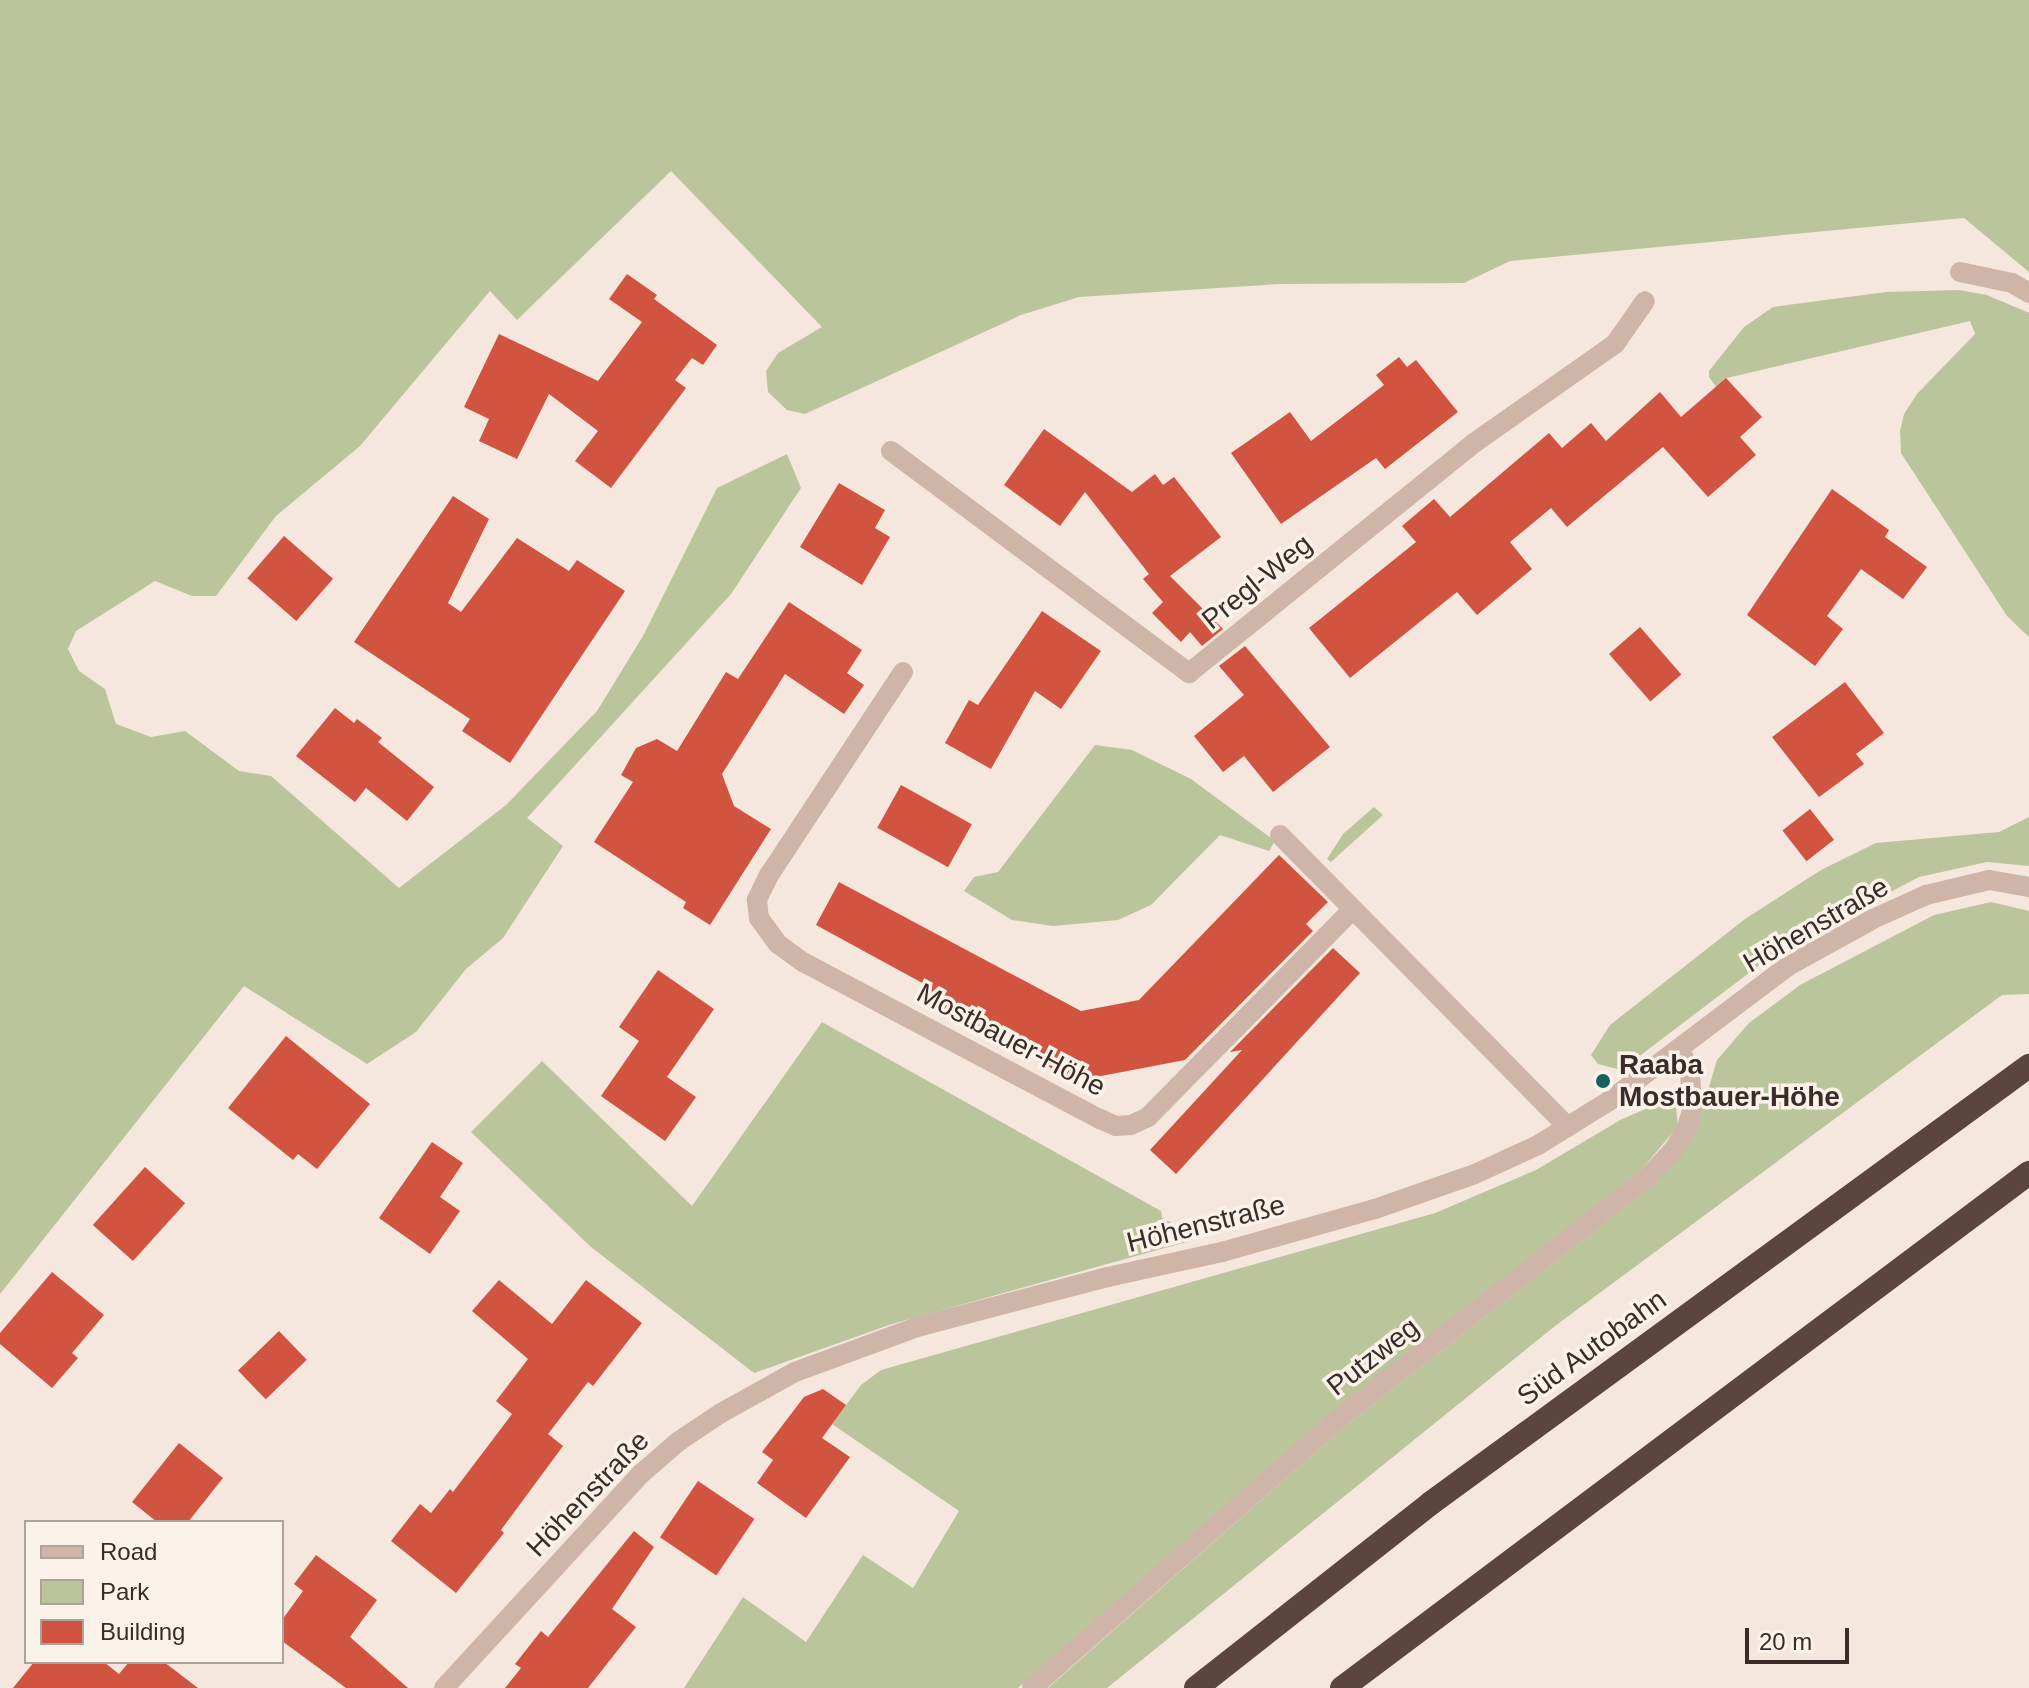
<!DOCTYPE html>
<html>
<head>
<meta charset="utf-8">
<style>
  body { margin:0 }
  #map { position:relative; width:2029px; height:1688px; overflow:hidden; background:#f5e7dd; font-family:Helvetica,sans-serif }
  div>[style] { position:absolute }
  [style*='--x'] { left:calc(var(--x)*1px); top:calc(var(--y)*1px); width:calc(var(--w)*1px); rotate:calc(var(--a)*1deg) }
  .green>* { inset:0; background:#bbc59b }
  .building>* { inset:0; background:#d0543f; transform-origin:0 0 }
  .minor>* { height:20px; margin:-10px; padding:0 10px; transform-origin:10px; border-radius:10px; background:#ceb5a7 }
  .highway>* { height:24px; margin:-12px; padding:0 12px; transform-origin:12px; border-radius:12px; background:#5c453f }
  .dots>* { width:22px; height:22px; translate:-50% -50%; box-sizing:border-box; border:4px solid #fbf2ea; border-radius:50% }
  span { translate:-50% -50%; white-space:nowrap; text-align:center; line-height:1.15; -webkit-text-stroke:7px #fbf2ea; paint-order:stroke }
  .street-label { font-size:28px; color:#3a2c28 }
  .poi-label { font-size:28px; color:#3a2c28; font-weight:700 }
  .left { translate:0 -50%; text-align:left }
  .legend { position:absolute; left:24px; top:1520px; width:260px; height:144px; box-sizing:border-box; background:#fbf2ea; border:2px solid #aea39c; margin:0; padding:10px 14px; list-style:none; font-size:24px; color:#3a2c28 }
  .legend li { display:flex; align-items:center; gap:16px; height:40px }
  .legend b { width:40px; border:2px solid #aea39c }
  .scale { position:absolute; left:1745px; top:1628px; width:104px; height:36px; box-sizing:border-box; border:4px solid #3a2c28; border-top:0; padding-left:10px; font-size:24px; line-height:28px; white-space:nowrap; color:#3a2c28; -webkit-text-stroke:6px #fbf2ea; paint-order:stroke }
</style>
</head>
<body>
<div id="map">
  <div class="green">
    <i style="clip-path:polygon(0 0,2029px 0,2029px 272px,1964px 218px,1510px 261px,1464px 283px,1278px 284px,1079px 297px,1021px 315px,805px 414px,787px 410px,768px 392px,766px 371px,778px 353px,822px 327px,671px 171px,517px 320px,490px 291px,360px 446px,276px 516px,216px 596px,192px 596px,155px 581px,76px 631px,68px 649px,79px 671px,105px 689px,116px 724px,151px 737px,185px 731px,239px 771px,271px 776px,399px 888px,506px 805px,597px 711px,643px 636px,717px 488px,787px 454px,801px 488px,731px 594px,527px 818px,563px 846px,503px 938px,466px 969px,416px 1032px,367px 1064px,244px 986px,0 1294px)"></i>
    <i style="clip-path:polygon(1959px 290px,1987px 295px,2029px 313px,2029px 637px,2007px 616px,1901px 453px,1900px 431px,1904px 414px,1917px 394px,1975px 334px,1970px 321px,1727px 378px,1716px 387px,1709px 377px,1709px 371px,1744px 327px,1773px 307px,1886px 292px)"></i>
    <i style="clip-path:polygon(1095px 745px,1132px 750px,1191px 779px,1275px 841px,1269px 851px,1220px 835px,1151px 905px,1118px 920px,1053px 926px,1012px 920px,964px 891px,974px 877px,998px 872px)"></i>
    <i style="clip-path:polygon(1374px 807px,1383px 815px,1331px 862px,1327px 859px,1343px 834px)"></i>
    <i style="clip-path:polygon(2029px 817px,2029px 866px,1987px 862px,1919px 877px,1778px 951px,1621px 1070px,1598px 1064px,1591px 1055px,1610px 1025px,1745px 919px,1821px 870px,1876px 843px,1999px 832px)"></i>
    <i style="clip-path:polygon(1991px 902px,2029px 911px,2029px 994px,2002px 995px,1555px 1326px,1107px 1688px,1048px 1688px,1344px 1427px,1657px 1182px,1695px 1134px,1717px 1060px,1749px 1023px,1800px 985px,1934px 915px)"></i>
    <i style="clip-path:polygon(822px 1022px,1161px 1211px,1162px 1218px,1186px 1230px,1190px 1241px,892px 1324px,754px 1373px,591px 1247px,471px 1132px,542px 1061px,692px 1206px)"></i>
    <i style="clip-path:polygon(1662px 1102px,1676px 1107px,1678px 1126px,1643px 1168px,1129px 1590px,1018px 1688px,684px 1688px,743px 1597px,806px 1642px,863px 1555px,913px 1588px,959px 1511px,832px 1424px,861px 1385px,881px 1370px,1435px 1213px,1536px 1170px,1622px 1119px)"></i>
  </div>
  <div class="building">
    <i style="clip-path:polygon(627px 274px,657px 295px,654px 299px,717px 345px,703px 365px,692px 358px,675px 380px,686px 388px,611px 488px,575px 461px,598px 431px,549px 394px,517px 459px,479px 441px,489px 419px,464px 407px,499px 334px,598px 381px,642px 322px,609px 299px)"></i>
    <i style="clip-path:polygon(1399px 357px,1407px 367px,1416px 360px,1458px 412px,1385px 469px,1376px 458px,1281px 524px,1231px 453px,1290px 412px,1311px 441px,1384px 385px,1376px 375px)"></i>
    <i style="clip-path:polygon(1726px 378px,1762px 417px,1740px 437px,1756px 455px,1708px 497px,1663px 447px,1567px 527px,1551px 508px,1510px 542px,1532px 569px,1477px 615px,1457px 592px,1350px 678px,1309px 628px,1416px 542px,1402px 526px,1434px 499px,1450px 517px,1549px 433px,1562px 448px,1591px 423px,1606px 441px,1660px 392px,1681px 417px)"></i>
    <i style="clip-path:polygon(1044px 429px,1132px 492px,1155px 474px,1163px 485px,1174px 477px,1221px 537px,1170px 576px,1223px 629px,1202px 646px,1190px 632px,1181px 642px,1152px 613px,1163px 602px,1143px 579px,1149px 574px,1085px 492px,1060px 526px,1004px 485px)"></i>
    <i style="clip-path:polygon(839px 483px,885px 510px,875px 528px,890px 537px,862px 585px,800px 547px)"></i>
    <i style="clip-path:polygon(1832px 489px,1889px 530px,1885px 537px,1927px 567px,1903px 599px,1861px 569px,1827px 616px,1843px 629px,1815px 666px,1747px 615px)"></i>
    <i style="clip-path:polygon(453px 496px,489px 519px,448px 603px,461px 612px,517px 538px,569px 571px,577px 560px,625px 591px,510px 763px,462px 731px,470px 719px,354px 642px)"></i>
    <i style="left:284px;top:536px;width:65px;height:56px;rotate:41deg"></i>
    <i style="clip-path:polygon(789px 602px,862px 650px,847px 673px,864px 685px,844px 714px,785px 674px,722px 774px,734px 806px,771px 829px,710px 925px,683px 908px,686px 902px,594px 842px,633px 782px,621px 775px,636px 748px,657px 739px,677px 751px,726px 672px,738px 679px)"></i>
    <i style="clip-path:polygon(1042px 611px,1101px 651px,1061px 709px,1035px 691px,991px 769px,945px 743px,969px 700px,978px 705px)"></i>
    <i style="left:1640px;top:627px;width:63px;height:41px;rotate:49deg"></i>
    <i style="clip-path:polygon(1245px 646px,1330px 747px,1273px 792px,1244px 756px,1223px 772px,1194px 736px,1244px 695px,1219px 666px)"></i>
    <i style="clip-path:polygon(1845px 682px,1884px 733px,1856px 754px,1864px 764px,1819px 797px,1772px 737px)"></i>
    <i style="clip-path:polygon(335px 708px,354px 723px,357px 719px,382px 738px,378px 742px,434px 787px,407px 821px,366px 788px,355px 802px,296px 756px)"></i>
    <i style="left:901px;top:785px;width:81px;height:49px;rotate:29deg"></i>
    <i style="left:1810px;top:809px;width:39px;height:35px;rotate:52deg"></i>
    <i style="clip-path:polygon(1279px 855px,1328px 902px,1306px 924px,1313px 931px,1185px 1060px,1075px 1081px,920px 996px,926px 985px,816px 925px,839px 882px,1081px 1011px,1139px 1000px)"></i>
    <i style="clip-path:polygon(1333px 948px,1360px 973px,1176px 1174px,1150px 1150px,1242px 1050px,1230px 1052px)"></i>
    <i style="clip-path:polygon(658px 970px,714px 1009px,667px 1077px,696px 1097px,665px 1141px,601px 1096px,639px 1041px,619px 1027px)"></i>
    <i style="clip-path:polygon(286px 1036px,370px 1104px,317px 1169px,298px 1154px,293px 1160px,228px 1108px)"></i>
    <i style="clip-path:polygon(432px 1142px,463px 1163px,440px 1197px,460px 1211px,430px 1254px,379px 1218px)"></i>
    <i style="left:145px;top:1167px;width:54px;height:78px;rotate:42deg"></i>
    <i style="clip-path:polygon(52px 1272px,104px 1315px,72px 1353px,78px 1358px,52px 1388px,0 1344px,0 1333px)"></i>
    <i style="clip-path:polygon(499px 1280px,552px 1324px,586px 1280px,642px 1323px,593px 1386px,588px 1382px,548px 1434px,563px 1446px,501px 1530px,504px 1533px,456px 1593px,391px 1541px,420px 1504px,431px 1513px,450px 1489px,453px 1492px,512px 1414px,496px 1401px,528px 1359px,472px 1311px)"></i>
    <i style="left:279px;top:1331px;width:40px;height:57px;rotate:46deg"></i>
    <i style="clip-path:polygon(823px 1389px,846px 1405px,822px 1438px,850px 1457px,806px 1518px,757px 1483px,773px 1460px,762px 1452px,804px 1397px)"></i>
    <i style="clip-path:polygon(179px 1443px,223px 1478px,188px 1522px,157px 1522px,132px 1502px)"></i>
    <i style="left:698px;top:1481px;width:68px;height:68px;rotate:34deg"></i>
    <i style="clip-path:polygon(634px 1531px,654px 1547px,612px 1609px,636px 1627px,588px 1688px,505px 1688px,521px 1668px,515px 1664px,541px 1631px,548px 1637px)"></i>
    <i style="clip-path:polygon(316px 1555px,377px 1600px,350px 1637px,408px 1688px,346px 1688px,282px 1641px,282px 1620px,303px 1591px,294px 1584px)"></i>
    <i style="clip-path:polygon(34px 1662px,104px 1662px,119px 1674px,129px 1662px,164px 1662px,198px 1688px,13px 1688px)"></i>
  </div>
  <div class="minor">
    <i style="--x:1960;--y:272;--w:53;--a:11.9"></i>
    <i style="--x:2012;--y:283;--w:20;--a:30"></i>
    <i style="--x:891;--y:451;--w:372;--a:36.7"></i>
    <i style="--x:1189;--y:673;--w:366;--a:-38.9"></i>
    <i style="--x:1474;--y:443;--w:172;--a:-35.1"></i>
    <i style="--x:1615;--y:344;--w:52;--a:-55.1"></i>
    <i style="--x:903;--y:672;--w:243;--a:123.4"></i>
    <i style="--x:769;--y:875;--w:28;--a:116"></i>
    <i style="--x:757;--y:900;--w:18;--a:84"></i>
    <i style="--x:759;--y:918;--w:32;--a:54"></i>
    <i style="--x:778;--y:944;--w:31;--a:36"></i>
    <i style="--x:803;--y:962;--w:336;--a:27.9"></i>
    <i style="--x:1100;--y:1119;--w:17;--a:24"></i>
    <i style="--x:1116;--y:1126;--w:15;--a:-4"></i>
    <i style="--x:1131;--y:1125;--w:19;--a:-25"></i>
    <i style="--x:1148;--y:1117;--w:292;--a:-45.4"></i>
    <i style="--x:1280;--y:835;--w:410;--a:45.4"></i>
    <i style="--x:444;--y:1688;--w:292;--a:-47.4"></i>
    <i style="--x:642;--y:1473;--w:49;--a:-40.9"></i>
    <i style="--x:679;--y:1441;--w:50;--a:-33.7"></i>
    <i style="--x:721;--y:1413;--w:85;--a:-29"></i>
    <i style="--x:795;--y:1372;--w:130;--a:-20.2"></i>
    <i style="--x:917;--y:1327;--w:197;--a:-14.7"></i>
    <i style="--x:1108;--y:1277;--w:117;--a:-12.4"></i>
    <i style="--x:1222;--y:1252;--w:159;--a:-15.7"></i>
    <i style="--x:1375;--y:1209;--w:106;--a:-19.3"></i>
    <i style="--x:1475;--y:1174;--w:69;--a:-24.7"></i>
    <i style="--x:1538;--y:1145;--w:84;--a:-31.8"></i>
    <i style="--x:1609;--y:1101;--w:224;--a:-37"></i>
    <i style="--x:1788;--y:966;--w:97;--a:-28.9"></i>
    <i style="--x:1873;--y:919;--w:58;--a:-24.4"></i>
    <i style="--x:1926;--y:895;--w:65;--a:-13.4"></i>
    <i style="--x:1989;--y:880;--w:41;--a:9.9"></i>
    <i style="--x:1032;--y:1688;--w:407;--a:-41.3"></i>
    <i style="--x:1338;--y:1419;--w:396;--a:-38"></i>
    <i style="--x:1650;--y:1175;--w:35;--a:-47"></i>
    <i style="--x:1674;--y:1149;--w:22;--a:-58"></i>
    <i style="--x:1686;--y:1130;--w:21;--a:-73"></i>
    <i style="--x:1692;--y:1110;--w:40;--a:-92.9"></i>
    <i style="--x:1690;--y:1070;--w:24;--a:-118"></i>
  </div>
  <div class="highway">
    <i style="--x:1196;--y:1688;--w:299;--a:-38.2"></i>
    <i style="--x:1431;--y:1503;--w:741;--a:-36.16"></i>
    <i style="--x:1342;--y:1688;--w:859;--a:-36.86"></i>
  </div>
  <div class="dots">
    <i style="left:1603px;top:1081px;background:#1a605e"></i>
  </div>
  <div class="street-label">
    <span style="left:1257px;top:582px;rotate:-39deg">Pregl-Weg</span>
    <span style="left:1816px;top:925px;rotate:-30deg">Höhenstraße</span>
    <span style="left:1011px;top:1040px;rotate:28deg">Mostbauer-Höhe</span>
    <span style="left:1206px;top:1224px;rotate:-14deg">Höhenstraße</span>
    <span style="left:1592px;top:1348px;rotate:-36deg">Süd Autobahn</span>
    <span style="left:1373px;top:1357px;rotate:-38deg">Putzweg</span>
    <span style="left:588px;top:1494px;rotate:-46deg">Höhenstraße</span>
  </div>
  <div class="poi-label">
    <span class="left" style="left:1619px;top:1081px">Raaba<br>Mostbauer-Höhe</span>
  </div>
  <ul class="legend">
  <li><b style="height:10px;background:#ceb5a7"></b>Road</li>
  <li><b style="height:22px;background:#bbc59b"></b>Park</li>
  <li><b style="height:22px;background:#d0543f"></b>Building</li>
  </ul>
  <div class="scale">20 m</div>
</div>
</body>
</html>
